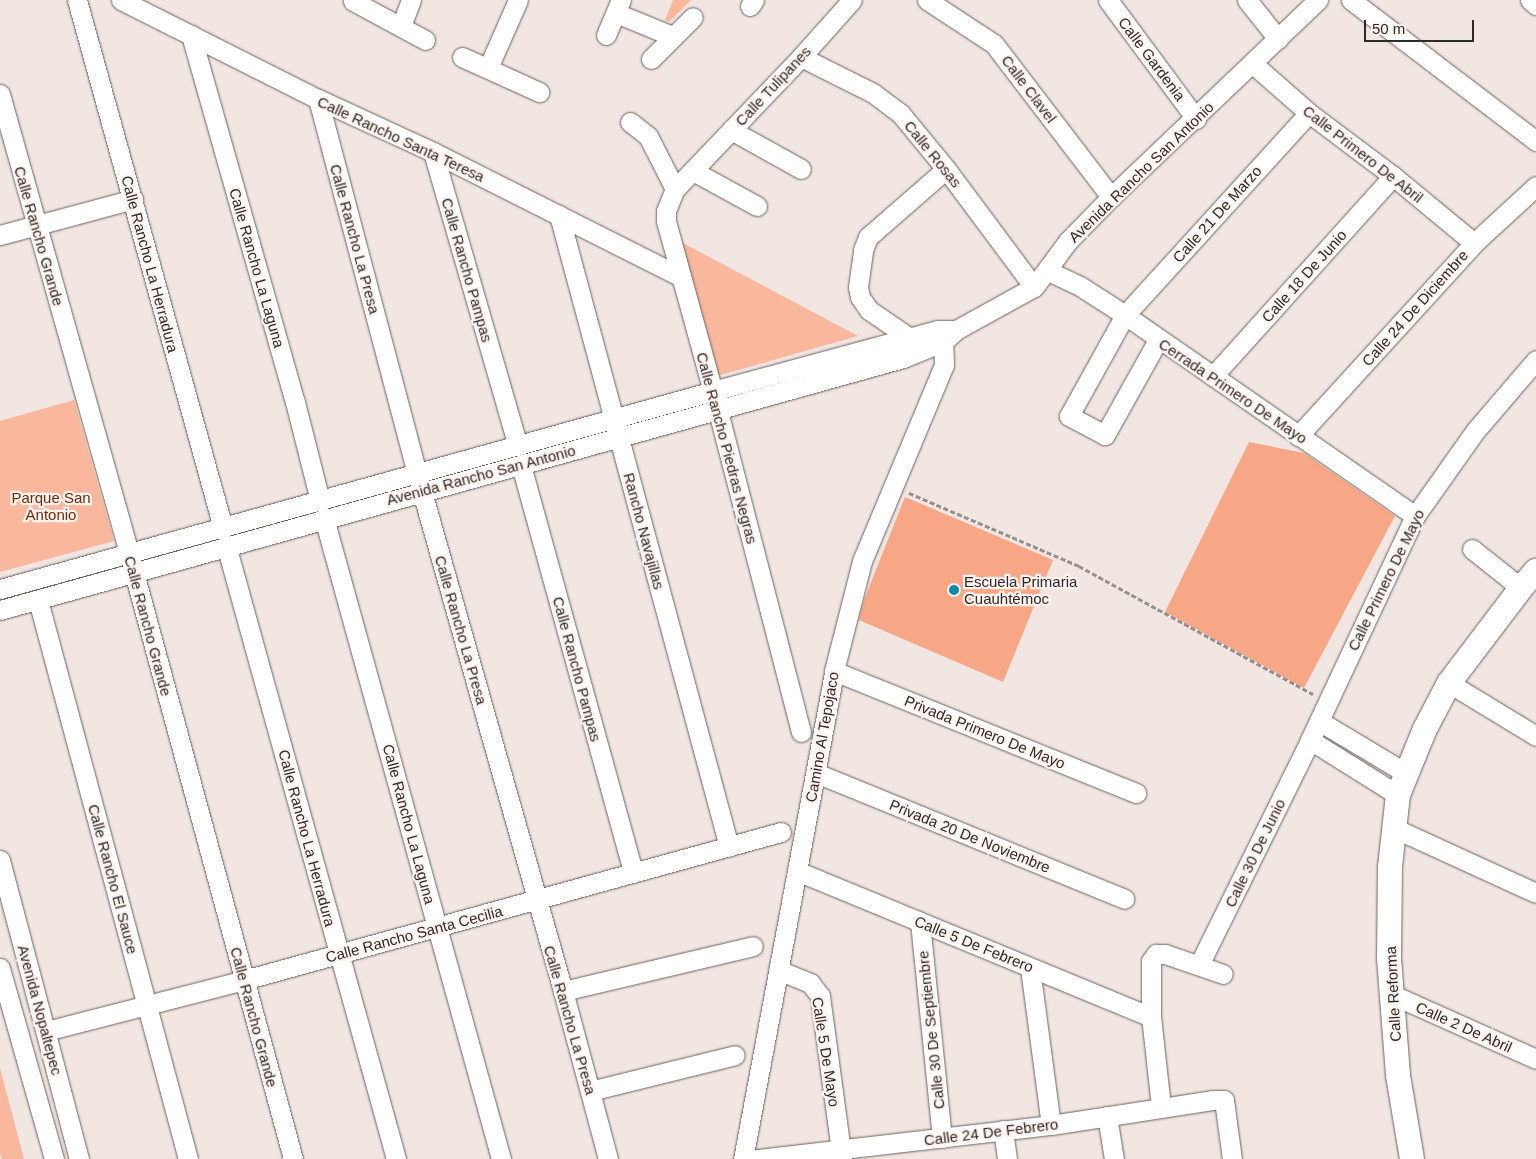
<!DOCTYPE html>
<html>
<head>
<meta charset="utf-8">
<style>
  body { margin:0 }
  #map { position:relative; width:1536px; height:1159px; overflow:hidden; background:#f1e6e2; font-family:Arial,sans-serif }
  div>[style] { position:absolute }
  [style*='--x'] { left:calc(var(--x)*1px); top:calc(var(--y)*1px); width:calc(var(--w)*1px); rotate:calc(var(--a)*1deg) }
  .green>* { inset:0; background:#f9b79d }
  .building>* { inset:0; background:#f8a786 }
  .path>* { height:2.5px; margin-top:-1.25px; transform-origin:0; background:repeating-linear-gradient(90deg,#978f8c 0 5px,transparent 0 7.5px) }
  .roads { filter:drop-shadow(0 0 1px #6b625e) drop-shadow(0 0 1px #6b625e) }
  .minor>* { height:19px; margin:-9.5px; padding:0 9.5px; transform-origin:9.5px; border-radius:9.5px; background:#fff }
  .major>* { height:24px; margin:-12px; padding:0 12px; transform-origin:12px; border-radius:12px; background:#fff }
  .dots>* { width:14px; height:14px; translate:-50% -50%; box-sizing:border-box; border:2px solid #fef3ef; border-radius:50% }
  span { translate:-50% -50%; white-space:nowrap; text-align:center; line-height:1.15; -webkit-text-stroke:4.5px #fef3ef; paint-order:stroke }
  .street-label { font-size:15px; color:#2e2a29 }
  .park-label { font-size:15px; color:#722b08 }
  .poi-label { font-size:15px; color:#2e2a29 }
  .left { translate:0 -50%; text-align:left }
  .scale { position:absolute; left:1364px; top:20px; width:110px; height:22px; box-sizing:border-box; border:2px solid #2e2a29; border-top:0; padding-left:6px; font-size:15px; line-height:18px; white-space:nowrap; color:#2e2a29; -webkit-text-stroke:4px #fef3ef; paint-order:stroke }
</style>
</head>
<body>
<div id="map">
  <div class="green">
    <i style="clip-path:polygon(673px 0,691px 0,669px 22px,665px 20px)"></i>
    <i style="clip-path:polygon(681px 242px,858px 336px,717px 376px)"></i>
    <i style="clip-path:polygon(74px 400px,114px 541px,0 572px,0 421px)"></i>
    <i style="clip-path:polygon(0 1068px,24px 1159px,2px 1159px,0 1153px)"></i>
  </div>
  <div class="building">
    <i style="clip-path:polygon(1249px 442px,1304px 453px,1395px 516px,1304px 688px,1165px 612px)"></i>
    <i style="clip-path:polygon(905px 497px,1053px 560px,1003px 682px,859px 620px,864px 600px)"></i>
  </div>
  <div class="path">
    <i style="--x:909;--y:493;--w:185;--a:23.2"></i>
    <i style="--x:1079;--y:566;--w:267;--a:28.7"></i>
  </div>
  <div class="roads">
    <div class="minor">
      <i style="--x:77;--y:0;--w:548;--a:74.54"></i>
      <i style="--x:121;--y:0;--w:220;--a:26.7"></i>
      <i style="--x:318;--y:99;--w:127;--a:24.7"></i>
      <i style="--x:433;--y:152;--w:278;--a:26.7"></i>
      <i style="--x:927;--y:0;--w:80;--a:33.3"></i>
      <i style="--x:994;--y:44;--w:193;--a:52.6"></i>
      <i style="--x:1108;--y:0;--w:148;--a:53.5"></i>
      <i style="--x:1247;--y:0;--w:50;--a:51.5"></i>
      <i style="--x:1351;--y:0;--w:233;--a:37.3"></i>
      <i style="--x:1530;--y:0;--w:8;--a:40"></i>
      <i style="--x:353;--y:1;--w:82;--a:28.4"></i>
      <i style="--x:750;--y:6;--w:7;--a:-56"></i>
      <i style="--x:616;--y:13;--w:61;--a:22.3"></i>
      <i style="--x:401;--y:26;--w:28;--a:-69"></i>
      <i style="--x:191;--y:35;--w:381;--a:74.2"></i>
      <i style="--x:295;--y:402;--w:102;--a:75.8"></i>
      <i style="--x:606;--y:35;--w:38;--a:-67"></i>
      <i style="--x:462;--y:57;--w:85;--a:24.4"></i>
      <i style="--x:801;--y:57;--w:80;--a:26.6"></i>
      <i style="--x:873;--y:93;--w:34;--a:37"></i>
      <i style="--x:900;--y:113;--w:72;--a:50.6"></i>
      <i style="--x:946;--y:169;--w:147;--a:53.3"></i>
      <i style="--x:651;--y:59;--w:59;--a:-45"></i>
      <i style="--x:1253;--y:64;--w:74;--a:41.2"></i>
      <i style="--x:1309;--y:113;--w:105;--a:36.9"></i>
      <i style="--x:1393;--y:176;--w:105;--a:39.6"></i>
      <i style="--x:488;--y:68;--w:74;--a:-66.2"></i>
      <i style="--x:0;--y:94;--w:478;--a:74.3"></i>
      <i style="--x:129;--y:554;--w:627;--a:74.83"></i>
      <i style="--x:318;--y:99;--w:388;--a:75.2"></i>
      <i style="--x:417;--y:474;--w:537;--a:74.23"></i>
      <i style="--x:563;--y:991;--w:174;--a:75"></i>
      <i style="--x:630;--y:122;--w:23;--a:38"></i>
      <i style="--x:648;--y:136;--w:59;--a:63"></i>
      <i style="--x:731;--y:130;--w:80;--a:29.1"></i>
      <i style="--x:433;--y:152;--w:306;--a:73.9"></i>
      <i style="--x:693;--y:171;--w:73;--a:28.7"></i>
      <i style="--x:559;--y:215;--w:654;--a:74.94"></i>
      <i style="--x:0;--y:235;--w:138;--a:-15.1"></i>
      <i style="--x:1048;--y:271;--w:35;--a:25"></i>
      <i style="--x:1080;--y:286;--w:54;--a:32.8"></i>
      <i style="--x:1125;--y:315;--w:353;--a:34.7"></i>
      <i style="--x:1158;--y:340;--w:109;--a:119.2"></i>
      <i style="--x:1105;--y:435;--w:41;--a:-152.2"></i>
      <i style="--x:1069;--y:416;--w:115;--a:-61"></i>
      <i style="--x:1125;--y:315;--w:273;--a:-47.7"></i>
      <i style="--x:914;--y:344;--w:7;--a:-124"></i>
      <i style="--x:910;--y:338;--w:50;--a:-145.7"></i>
      <i style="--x:869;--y:310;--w:16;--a:-125"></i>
      <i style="--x:860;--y:297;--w:10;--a:-101"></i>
      <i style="--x:858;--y:287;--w:37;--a:-82"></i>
      <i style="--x:863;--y:250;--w:14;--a:-69"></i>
      <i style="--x:868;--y:237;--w:103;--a:-41.1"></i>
      <i style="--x:1213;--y:376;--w:269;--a:-48"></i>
      <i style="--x:1298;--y:436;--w:261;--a:-47.6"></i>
      <i style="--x:1474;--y:243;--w:84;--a:-42.6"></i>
      <i style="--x:521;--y:465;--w:423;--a:74.6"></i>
      <i style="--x:324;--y:518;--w:665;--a:74.56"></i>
      <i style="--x:226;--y:545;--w:637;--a:74.52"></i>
      <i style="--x:1472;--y:549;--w:63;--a:38.5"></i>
      <i style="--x:0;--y:589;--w:740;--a:-15.52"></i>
      <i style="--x:713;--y:391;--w:233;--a:-15.2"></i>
      <i style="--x:938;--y:330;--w:18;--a:0"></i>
      <i style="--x:38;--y:600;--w:579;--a:74.98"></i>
      <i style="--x:0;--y:610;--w:938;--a:-15.59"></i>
      <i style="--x:903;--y:358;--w:43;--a:-21.8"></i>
      <i style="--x:943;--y:342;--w:18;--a:-43"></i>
      <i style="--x:956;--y:330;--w:89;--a:-28.9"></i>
      <i style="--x:1034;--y:287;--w:57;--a:-53.5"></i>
      <i style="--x:1068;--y:241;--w:62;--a:-45.7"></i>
      <i style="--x:1111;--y:197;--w:286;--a:-43.6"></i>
      <i style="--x:834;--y:671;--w:326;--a:22"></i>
      <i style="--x:1449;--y:683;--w:102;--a:31.3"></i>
      <i style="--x:1319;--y:721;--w:101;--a:30.9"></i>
      <i style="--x:801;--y:732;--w:333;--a:-104.5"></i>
      <i style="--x:718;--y:410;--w:196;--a:-105.4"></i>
      <i style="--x:666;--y:221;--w:10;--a:-90"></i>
      <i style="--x:666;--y:211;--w:24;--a:-68"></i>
      <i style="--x:675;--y:189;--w:182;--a:-46.3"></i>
      <i style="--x:801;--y:57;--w:76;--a:-48.2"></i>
      <i style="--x:1310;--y:740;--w:104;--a:32"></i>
      <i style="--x:816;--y:773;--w:333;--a:22.2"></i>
      <i style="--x:1394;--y:828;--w:156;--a:24.6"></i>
      <i style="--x:0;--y:860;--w:309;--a:75.2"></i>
      <i style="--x:797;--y:871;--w:383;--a:22.4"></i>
      <i style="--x:920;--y:922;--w:217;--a:84.2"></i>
      <i style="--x:1199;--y:965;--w:251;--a:-63.7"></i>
      <i style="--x:1310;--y:740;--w:247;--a:-64.9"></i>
      <i style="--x:1415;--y:516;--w:105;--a:-54.7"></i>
      <i style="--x:1476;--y:430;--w:92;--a:-49.4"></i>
      <i style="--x:0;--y:968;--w:198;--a:74.2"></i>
      <i style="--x:1030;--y:968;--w:158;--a:82.4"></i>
      <i style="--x:778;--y:970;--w:35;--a:22"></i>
      <i style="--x:810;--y:983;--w:16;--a:52"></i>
      <i style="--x:820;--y:996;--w:164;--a:82.3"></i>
      <i style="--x:563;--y:991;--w:195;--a:-13.3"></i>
      <i style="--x:1391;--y:994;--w:159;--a:24.1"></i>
      <i style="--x:46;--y:1031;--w:204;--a:-14.4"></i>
      <i style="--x:244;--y:980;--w:557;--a:-15.41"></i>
      <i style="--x:590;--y:1091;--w:149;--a:-13.9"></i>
      <i style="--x:1161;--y:1107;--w:91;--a:-96.3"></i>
      <i style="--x:1151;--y:1017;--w:56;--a:-90"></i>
      <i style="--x:1151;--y:961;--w:9;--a:-54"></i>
      <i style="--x:1156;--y:954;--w:9;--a:0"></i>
      <i style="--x:1165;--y:954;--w:61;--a:19"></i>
      <i style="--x:1107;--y:1116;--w:44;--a:80.8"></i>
      <i style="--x:1003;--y:1130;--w:29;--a:82"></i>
      <i style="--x:743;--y:1159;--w:496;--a:-79.4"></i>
      <i style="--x:834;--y:671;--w:114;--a:-75.7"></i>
      <i style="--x:862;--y:561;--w:212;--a:-67.3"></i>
      <i style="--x:944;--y:365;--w:23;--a:-92"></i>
      <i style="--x:943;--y:342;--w:11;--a:-112"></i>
      <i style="--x:757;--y:1159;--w:296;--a:-6.6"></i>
      <i style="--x:1051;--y:1125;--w:163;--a:-8.8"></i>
      <i style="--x:1212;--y:1100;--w:12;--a:0"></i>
      <i style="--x:1224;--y:1100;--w:60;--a:82.3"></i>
    </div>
    <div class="major">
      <i style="--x:1412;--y:1159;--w:85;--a:-99.5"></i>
      <i style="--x:1398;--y:1075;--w:116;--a:-94.4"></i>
      <i style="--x:1389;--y:959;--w:92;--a:-89.4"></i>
      <i style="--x:1390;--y:867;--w:72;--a:-83.7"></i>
      <i style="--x:1398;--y:795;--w:71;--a:-67.8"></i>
      <i style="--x:1425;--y:729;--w:52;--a:-62.4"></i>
      <i style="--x:1449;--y:683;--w:119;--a:-52.8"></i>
      <i style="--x:1521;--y:588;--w:23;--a:-49"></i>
    </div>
  </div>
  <div class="dots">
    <i style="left:954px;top:590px;background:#088bab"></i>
  </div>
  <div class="street-label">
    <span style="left:1152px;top:59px;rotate:53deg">Calle Gardenia</span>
    <span style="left:773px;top:86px;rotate:-47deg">Calle Tulipanes</span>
    <span style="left:1029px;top:89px;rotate:53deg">Calle Clavel</span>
    <span style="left:401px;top:139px;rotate:25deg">Calle Rancho Santa Teresa</span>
    <span style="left:933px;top:154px;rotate:51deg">Calle Rosas</span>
    <span style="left:1363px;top:154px;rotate:38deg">Calle Primero De Abril</span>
    <span style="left:1141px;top:172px;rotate:-44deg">Avenida Rancho San Antonio</span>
    <span style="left:1217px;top:214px;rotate:-48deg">Calle 21 De Marzo</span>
    <span style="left:39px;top:236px;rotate:74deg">Calle Rancho Grande</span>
    <span style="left:355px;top:239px;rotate:75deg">Calle Rancho La Presa</span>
    <span style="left:150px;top:264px;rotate:75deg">Calle Rancho La Herradura</span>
    <span style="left:257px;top:268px;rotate:74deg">Calle Rancho La Laguna</span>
    <span style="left:467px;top:270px;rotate:74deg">Calle Rancho Pampas</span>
    <span style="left:1304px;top:276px;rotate:-48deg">Calle 18 De Junio</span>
    <span style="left:1415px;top:308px;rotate:-48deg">Calle 24 De Diciembre</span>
    <span style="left:1233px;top:391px;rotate:34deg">Cerrada Primero De Mayo</span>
    <span style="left:727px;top:448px;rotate:75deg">Calle Rancho Piedras Negras</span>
    <span style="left:481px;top:475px;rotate:-15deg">Avenida Rancho San Antonio</span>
    <span style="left:644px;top:531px;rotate:75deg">Rancho Navajillas</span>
    <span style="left:1386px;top:580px;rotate:-64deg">Calle Primero De Mayo</span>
    <span style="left:148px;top:626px;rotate:75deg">Calle Rancho Grande</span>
    <span style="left:461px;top:630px;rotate:74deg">Calle Rancho La Presa</span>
    <span style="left:577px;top:669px;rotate:75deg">Calle Rancho Pampas</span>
    <span style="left:985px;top:732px;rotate:22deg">Privada Primero De Mayo</span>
    <span style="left:822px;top:737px;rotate:-80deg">Camino Al Tepojaco</span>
    <span style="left:409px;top:824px;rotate:75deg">Calle Rancho La Laguna</span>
    <span style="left:970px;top:836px;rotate:22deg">Privada 20 De Noviembre</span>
    <span style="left:307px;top:838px;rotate:75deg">Calle Rancho La Herradura</span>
    <span style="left:1255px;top:853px;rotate:-64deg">Calle 30 De Junio</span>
    <span style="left:113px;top:879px;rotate:75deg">Calle Rancho El Sauce</span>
    <span style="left:414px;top:934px;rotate:-15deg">Calle Rancho Santa Cecilia</span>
    <span style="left:974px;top:944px;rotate:22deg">Calle 5 De Febrero</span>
    <span style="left:1393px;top:994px;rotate:-93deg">Calle Reforma</span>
    <span style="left:40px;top:1010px;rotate:75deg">Avenida Nopaltepec</span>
    <span style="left:254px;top:1017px;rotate:75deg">Calle Rancho Grande</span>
    <span style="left:570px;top:1020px;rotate:74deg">Calle Rancho La Presa</span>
    <span style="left:1464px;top:1027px;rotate:24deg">Calle 2 De Abril</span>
    <span style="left:931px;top:1030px;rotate:-96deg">Calle 30 De Septiembre</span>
    <span style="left:826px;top:1052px;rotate:81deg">Calle 5 De Mayo</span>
    <span style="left:991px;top:1132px;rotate:-7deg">Calle 24 De Febrero</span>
  </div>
  <div class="park-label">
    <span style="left:51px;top:506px">Parque San<br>Antonio</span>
  </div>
  <div class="poi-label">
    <span class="left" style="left:964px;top:590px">Escuela Primaria<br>Cuauhtémoc</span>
  </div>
  <div class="scale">50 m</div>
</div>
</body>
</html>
